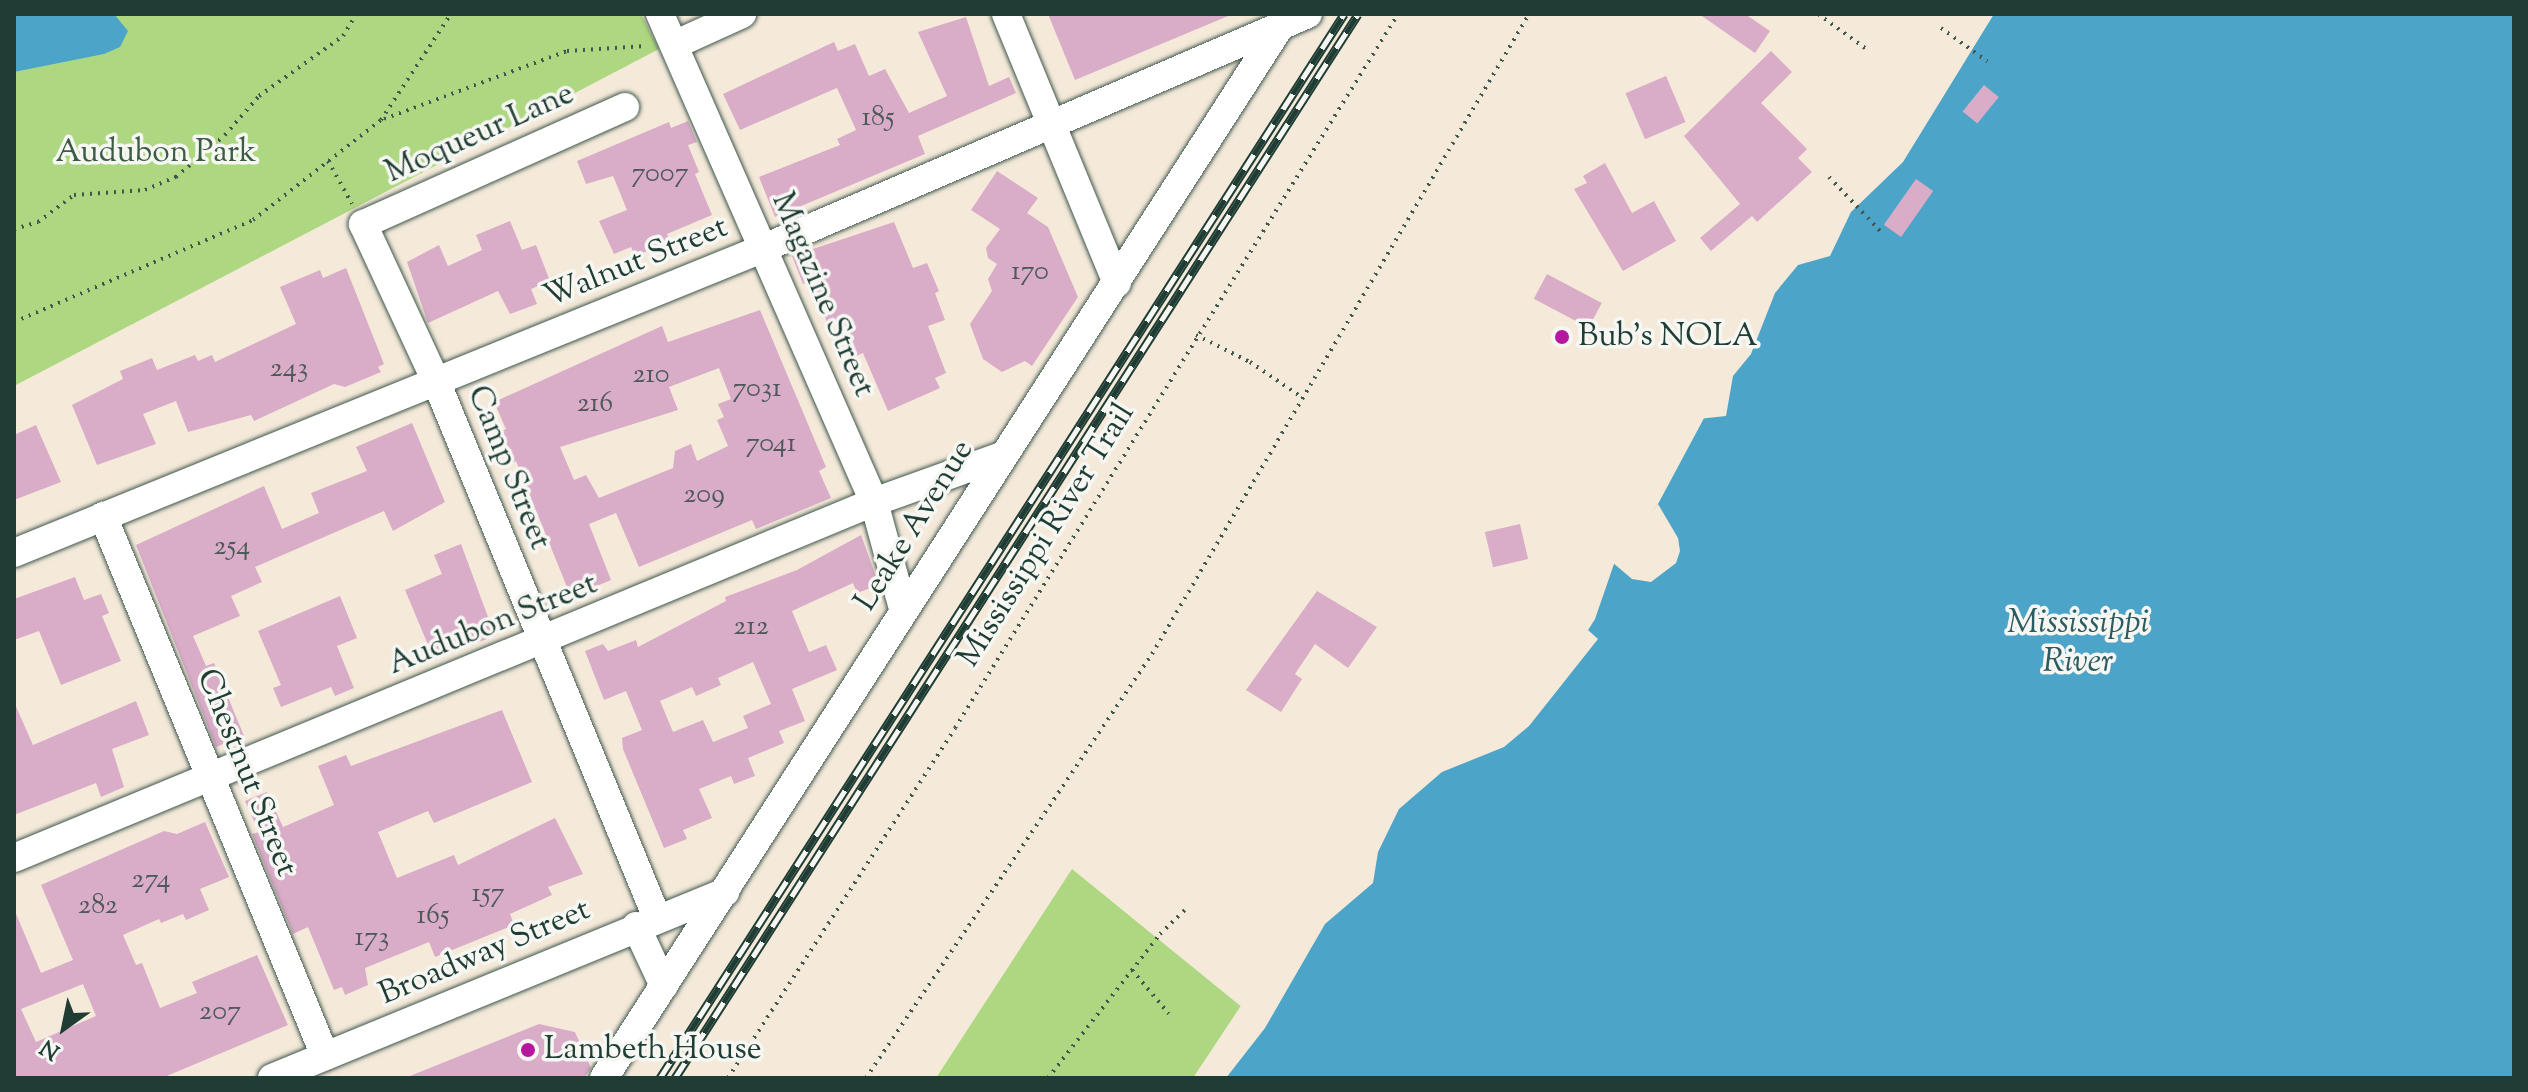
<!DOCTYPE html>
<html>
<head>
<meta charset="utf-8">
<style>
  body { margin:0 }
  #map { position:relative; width:2528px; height:1092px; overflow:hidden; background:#f5eada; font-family:"Sorts Mill Goudy",serif }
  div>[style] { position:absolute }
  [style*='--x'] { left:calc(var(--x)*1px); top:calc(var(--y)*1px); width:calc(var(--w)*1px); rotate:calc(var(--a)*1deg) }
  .green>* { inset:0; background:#aed781 }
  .water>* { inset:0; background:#4ca5c9 }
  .pier>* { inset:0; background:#f5eada }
  .building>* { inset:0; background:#d9acc8; transform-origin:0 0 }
  .path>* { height:4px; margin-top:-2px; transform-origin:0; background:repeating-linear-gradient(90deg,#3f574d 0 2px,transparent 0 8px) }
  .roads { filter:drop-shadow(0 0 2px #3f574d) drop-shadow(0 0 2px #3f574d) }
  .minor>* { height:28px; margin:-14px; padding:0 14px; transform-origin:14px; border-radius:14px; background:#fff }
  .rail>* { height:9px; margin-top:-4.5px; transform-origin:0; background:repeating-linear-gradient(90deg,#f6f6f2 0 18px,#1f3d34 0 36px); box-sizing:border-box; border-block:2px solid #1f3d34 }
  .dots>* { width:22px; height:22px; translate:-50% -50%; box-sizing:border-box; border:4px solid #f6f6f2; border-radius:50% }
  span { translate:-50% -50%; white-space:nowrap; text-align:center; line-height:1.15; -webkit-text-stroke:7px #f6f6f2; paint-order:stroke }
  .number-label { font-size:28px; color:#4e5959 }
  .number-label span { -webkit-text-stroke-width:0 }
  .street-label { font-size:32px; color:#1f3d34 }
  .park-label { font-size:32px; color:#3c5c43 }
  .poi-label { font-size:32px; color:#1f3d34 }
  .left { translate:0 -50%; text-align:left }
  .water-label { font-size:34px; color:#2c5c61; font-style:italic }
  .frame { position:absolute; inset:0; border:16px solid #1f3d34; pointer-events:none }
  .north { position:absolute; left:24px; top:988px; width:80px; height:80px; -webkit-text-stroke:6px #f6f6f2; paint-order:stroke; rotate:213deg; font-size:22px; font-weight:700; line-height:32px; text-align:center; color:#1f3d34 }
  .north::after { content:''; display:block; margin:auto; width:28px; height:36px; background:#1f3d34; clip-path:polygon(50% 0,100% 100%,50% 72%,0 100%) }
</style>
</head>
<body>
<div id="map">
  <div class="green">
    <i style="clip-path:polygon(14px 14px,641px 14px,659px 49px,14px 386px)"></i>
    <i style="clip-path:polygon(1072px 869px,1243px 1008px,1197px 1078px,936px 1078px)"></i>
  </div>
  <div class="water">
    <i style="clip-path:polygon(14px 14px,114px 14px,128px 31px,120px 47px,104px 54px,14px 72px)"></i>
    <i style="clip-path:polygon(1976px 14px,2514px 14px,2514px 1078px,1197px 1078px,1348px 872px,1386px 791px,1496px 728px,1555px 683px,1595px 619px,1615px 561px,1658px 504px,1703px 420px,1734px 343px,1841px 208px)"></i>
  </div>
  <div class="pier">
    <i style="clip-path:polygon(1971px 14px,1994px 14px,1903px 162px,1851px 212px,1830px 256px,1798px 265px,1775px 293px,1751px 354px,1733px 376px,1726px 416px,1698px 419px,1770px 258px,1839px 205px)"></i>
    <i style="clip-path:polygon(1658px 504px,1678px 538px,1680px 551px,1676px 563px,1651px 582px,1632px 579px,1612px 562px)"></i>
    <i style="clip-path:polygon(1588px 630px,1598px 639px,1529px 726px,1504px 747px,1442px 772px,1399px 809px,1378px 852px,1373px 883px,1325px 924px,1265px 1028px,1226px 1078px,1193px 1078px,1295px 924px,1344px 869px,1386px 787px,1447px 743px,1494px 725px,1552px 681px)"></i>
  </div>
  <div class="building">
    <i style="clip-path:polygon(1048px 14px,1233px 14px,1075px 80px)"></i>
    <i style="clip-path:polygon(1699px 14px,1745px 14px,1770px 31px,1755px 53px)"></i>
    <i style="clip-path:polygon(966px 17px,989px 86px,1009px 77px,1016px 93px,918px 136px,925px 154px,775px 217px,759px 177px,840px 145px,837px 139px,856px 130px,837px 88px,740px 130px,723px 94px,834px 42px,838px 51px,855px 44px,869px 76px,885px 69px,909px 113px,947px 96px,918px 32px)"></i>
    <i style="clip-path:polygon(1771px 51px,1792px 72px,1761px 103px,1807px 149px,1798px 158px,1812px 172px,1757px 222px,1752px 216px,1711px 251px,1700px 238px,1740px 204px,1684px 136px)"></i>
    <i style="left:1666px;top:76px;width:50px;height:44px;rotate:67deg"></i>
    <i style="left:1984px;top:85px;width:19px;height:34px;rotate:39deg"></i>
    <i style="clip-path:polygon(688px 121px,697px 142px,688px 145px,699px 172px,695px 174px,712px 215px,667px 234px,670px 242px,635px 256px,631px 247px,614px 254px,599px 221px,627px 210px,613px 176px,586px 184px,577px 161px,669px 122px,671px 128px)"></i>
    <i style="clip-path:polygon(1605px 163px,1632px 213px,1654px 201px,1676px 241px,1623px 271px,1574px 189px,1587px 183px,1583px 176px)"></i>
    <i style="clip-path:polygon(997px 171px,1038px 198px,1027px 213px,1048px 227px,1078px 297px,1032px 366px,1025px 361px,1002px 372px,983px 359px,970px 324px,992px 291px,988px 279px,997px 264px,988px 258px,986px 248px,1000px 229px,971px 210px)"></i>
    <i style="left:1916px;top:179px;width:21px;height:56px;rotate:35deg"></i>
    <i style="clip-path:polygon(510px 221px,522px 250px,536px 245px,550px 281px,531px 289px,537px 304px,510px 314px,498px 291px,428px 323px,407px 262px,439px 245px,448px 266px,482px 250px,476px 235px)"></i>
    <i style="clip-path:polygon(894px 222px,913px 268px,927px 263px,939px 291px,935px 293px,945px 320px,928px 326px,946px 373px,935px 378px,940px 388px,888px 411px,863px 353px,856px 356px,842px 321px,829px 327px,810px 281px,803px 284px,792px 256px)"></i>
    <i style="clip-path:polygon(346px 268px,384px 364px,378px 367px,381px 372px,345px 387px,334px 384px,254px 421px,251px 415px,188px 432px,176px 401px,143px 414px,156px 444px,97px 465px,72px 405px,123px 379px,120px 371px,152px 358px,157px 370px,195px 355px,198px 361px,212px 355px,215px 362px,296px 324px,280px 287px,320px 270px,323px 278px)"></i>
    <i style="left:1547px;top:274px;width:62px;height:28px;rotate:28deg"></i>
    <i style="clip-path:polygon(evenodd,760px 310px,826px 467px,819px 471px,831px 498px,756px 529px,752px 520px,639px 567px,616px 513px,589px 524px,611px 580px,571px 597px,516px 461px,510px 464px,496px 434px,506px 429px,494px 402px,662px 326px,668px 342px,760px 310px,719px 368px,731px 399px,718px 404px,724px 417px,717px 420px,728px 446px,697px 461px,691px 444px,675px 451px,673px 468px,599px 498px,586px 475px,574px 480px,560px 447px,678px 410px,669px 387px,719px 368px)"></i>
    <i style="clip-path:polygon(412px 423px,445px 502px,393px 531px,384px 511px,255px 567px,262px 582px,231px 596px,240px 616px,193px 636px,206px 666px,214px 663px,244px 736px,216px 747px,136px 545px,264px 486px,282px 529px,319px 513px,311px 493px,367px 471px,356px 447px)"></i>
    <i style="clip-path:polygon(36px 425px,61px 482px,14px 500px,14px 435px)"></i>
    <i style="left:1520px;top:524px;width:36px;height:36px;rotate:77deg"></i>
    <i style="clip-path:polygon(evenodd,861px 535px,879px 585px,857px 593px,853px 583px,792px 611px,809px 652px,826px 645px,837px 670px,792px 689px,805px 721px,779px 731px,784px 743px,748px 758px,755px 776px,734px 784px,731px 776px,699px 789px,712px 818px,683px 830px,687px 839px,664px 848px,623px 749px,622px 738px,642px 730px,626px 691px,604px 700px,585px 651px,603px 644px,608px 651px,636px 640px,638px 647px,726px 601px,725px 597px,797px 570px,861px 535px,753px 662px,771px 704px,743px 716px,748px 728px,713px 742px,703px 720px,673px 732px,660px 701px,692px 687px,696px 696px,721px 685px,718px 678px,753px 662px)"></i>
    <i style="clip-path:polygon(461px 544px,495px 636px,434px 659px,405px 590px,442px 574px,434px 555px)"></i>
    <i style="clip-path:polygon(75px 577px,84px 600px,101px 594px,109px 613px,102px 616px,121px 661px,61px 685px,39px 631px,14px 640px,14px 599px)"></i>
    <i style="clip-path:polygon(1317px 591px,1377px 627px,1348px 668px,1315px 644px,1295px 674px,1302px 679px,1281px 712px,1246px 690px)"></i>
    <i style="clip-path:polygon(340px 596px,357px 638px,337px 646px,354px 688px,335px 696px,331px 687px,281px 707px,273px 688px,281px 685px,258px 631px)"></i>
    <i style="clip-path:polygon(136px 701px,149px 735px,112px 749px,124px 787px,101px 797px,96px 783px,14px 815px,14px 702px,33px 745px)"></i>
    <i style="clip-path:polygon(502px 710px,532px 782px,434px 823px,428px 811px,378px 832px,397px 878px,454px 855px,458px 865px,555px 818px,583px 874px,548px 887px,552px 895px,510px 914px,514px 925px,435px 957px,429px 942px,365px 968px,368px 985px,345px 995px,342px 987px,334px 990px,308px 927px,293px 934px,252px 834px,259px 832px,245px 801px,267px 792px,283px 827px,334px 805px,318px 766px,346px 755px,351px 766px)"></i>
    <i style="clip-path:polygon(evenodd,205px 822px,229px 877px,200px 889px,209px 910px,186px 920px,183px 914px,161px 923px,159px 919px,123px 935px,136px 965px,142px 963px,160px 1008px,197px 993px,192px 982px,257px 955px,288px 1025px,162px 1078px,14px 1078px,14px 909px,41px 973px,73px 960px,41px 885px,164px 831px,177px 834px,205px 822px,83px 984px,96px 1016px,36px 1042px,21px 1009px,83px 984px)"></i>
    <i style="clip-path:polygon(539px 1024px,575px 1032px,591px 1068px,584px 1078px,405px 1078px)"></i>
  </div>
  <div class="path">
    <i style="--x:1818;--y:14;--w:62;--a:35.8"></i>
    <i style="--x:1941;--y:28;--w:57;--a:35.7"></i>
    <i style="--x:384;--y:119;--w:195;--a:-20.4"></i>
    <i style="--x:567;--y:51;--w:79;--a:-3.6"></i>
    <i style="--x:328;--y:161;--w:49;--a:60.8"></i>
    <i style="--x:1829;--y:177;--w:79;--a:46.5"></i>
    <i style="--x:14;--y:229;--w:25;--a:-16"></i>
    <i style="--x:38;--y:222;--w:45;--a:-36.9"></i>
    <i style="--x:74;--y:195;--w:71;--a:-4"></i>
    <i style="--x:145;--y:190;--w:34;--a:-23"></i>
    <i style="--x:176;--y:177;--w:65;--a:-40.6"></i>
    <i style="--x:225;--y:135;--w:52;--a:-48.9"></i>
    <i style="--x:259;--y:96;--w:103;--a:-35.5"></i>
    <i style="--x:343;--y:36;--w:26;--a:-59"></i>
    <i style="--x:14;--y:322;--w:260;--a:-23.1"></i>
    <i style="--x:253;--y:220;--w:162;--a:-38"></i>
    <i style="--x:381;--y:120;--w:127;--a:-56.6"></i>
    <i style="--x:1196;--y:335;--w:60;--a:26.6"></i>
    <i style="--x:1250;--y:362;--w:64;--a:34.2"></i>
    <i style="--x:1132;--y:970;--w:57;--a:49.9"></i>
    <i style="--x:728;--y:1078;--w:417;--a:-57"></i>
    <i style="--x:955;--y:728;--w:840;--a:-58.18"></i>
    <i style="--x:866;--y:1078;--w:511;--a:-56"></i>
    <i style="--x:1152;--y:654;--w:743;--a:-59.5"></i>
    <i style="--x:1048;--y:1078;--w:182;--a:-52.1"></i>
    <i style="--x:1160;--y:934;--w:39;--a:-44"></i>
  </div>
  <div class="roads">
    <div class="minor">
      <i style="--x:660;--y:14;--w:533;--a:66.32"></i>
      <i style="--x:874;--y:502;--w:111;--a:74.8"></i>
      <i style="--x:1006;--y:14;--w:291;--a:67.6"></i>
      <i style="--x:674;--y:45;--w:75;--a:-24.5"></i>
      <i style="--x:625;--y:107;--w:287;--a:155.9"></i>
      <i style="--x:363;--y:224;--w:173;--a:65.1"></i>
      <i style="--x:436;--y:381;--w:581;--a:67.63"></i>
      <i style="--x:103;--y:516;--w:584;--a:67.65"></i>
      <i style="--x:14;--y:553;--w:810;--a:-22.13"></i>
      <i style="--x:764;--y:248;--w:592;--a:-23.27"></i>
      <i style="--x:14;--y:858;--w:931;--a:-22.49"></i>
      <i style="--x:874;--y:502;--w:133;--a:-19.8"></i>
      <i style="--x:636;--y:926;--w:66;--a:65"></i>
      <i style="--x:272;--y:1078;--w:490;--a:-22.3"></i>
      <i style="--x:604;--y:1078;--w:1252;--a:-57.26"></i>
    </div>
  </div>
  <div class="rail">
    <i style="--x:660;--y:1078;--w:1265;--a:-57.26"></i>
    <i style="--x:675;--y:1078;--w:1264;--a:-57.3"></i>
  </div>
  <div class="dots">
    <i style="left:1562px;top:337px;background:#b5179e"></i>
    <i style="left:528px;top:1050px;background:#b5179e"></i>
  </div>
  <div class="number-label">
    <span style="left:878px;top:118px">185</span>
    <span style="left:660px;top:174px">7007</span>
    <span style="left:1030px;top:272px">170</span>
    <span style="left:289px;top:369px">243</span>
    <span style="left:651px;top:375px">210</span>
    <span style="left:757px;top:389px">7031</span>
    <span style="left:595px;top:404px">216</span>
    <span style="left:771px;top:444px">7041</span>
    <span style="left:704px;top:495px">209</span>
    <span style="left:232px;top:547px">254</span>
    <span style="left:751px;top:627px">212</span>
    <span style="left:151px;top:880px">274</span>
    <span style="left:488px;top:894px">157</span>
    <span style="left:98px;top:906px">282</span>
    <span style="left:433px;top:916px">165</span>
    <span style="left:372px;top:938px">173</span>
    <span style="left:220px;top:1012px">207</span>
  </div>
  <div class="street-label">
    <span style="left:480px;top:134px;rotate:-24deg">Moqueur Lane</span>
    <span style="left:636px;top:263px;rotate:-22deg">Walnut Street</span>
    <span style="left:822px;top:295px;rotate:67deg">Magazine Street</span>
    <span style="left:508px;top:468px;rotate:68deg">Camp Street</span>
    <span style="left:915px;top:526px;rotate:-58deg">Leake Avenue</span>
    <span style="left:1047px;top:536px;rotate:-58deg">Mississippi River Trail</span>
    <span style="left:493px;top:625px;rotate:-22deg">Audubon Street</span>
    <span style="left:246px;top:773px;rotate:68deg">Chestnut Street</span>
    <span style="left:485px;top:953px;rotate:-23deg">Broadway Street</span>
  </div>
  <div class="park-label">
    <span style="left:156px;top:153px">Audubon Park</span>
  </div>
  <div class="poi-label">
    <span class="left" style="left:1578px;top:337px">Bub's NOLA</span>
    <span class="left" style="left:544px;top:1050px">Lambeth House</span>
  </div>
  <div class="water-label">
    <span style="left:2078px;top:643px">Mississippi<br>River</span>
  </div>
  <div class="frame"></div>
  <div class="north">N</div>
</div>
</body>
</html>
